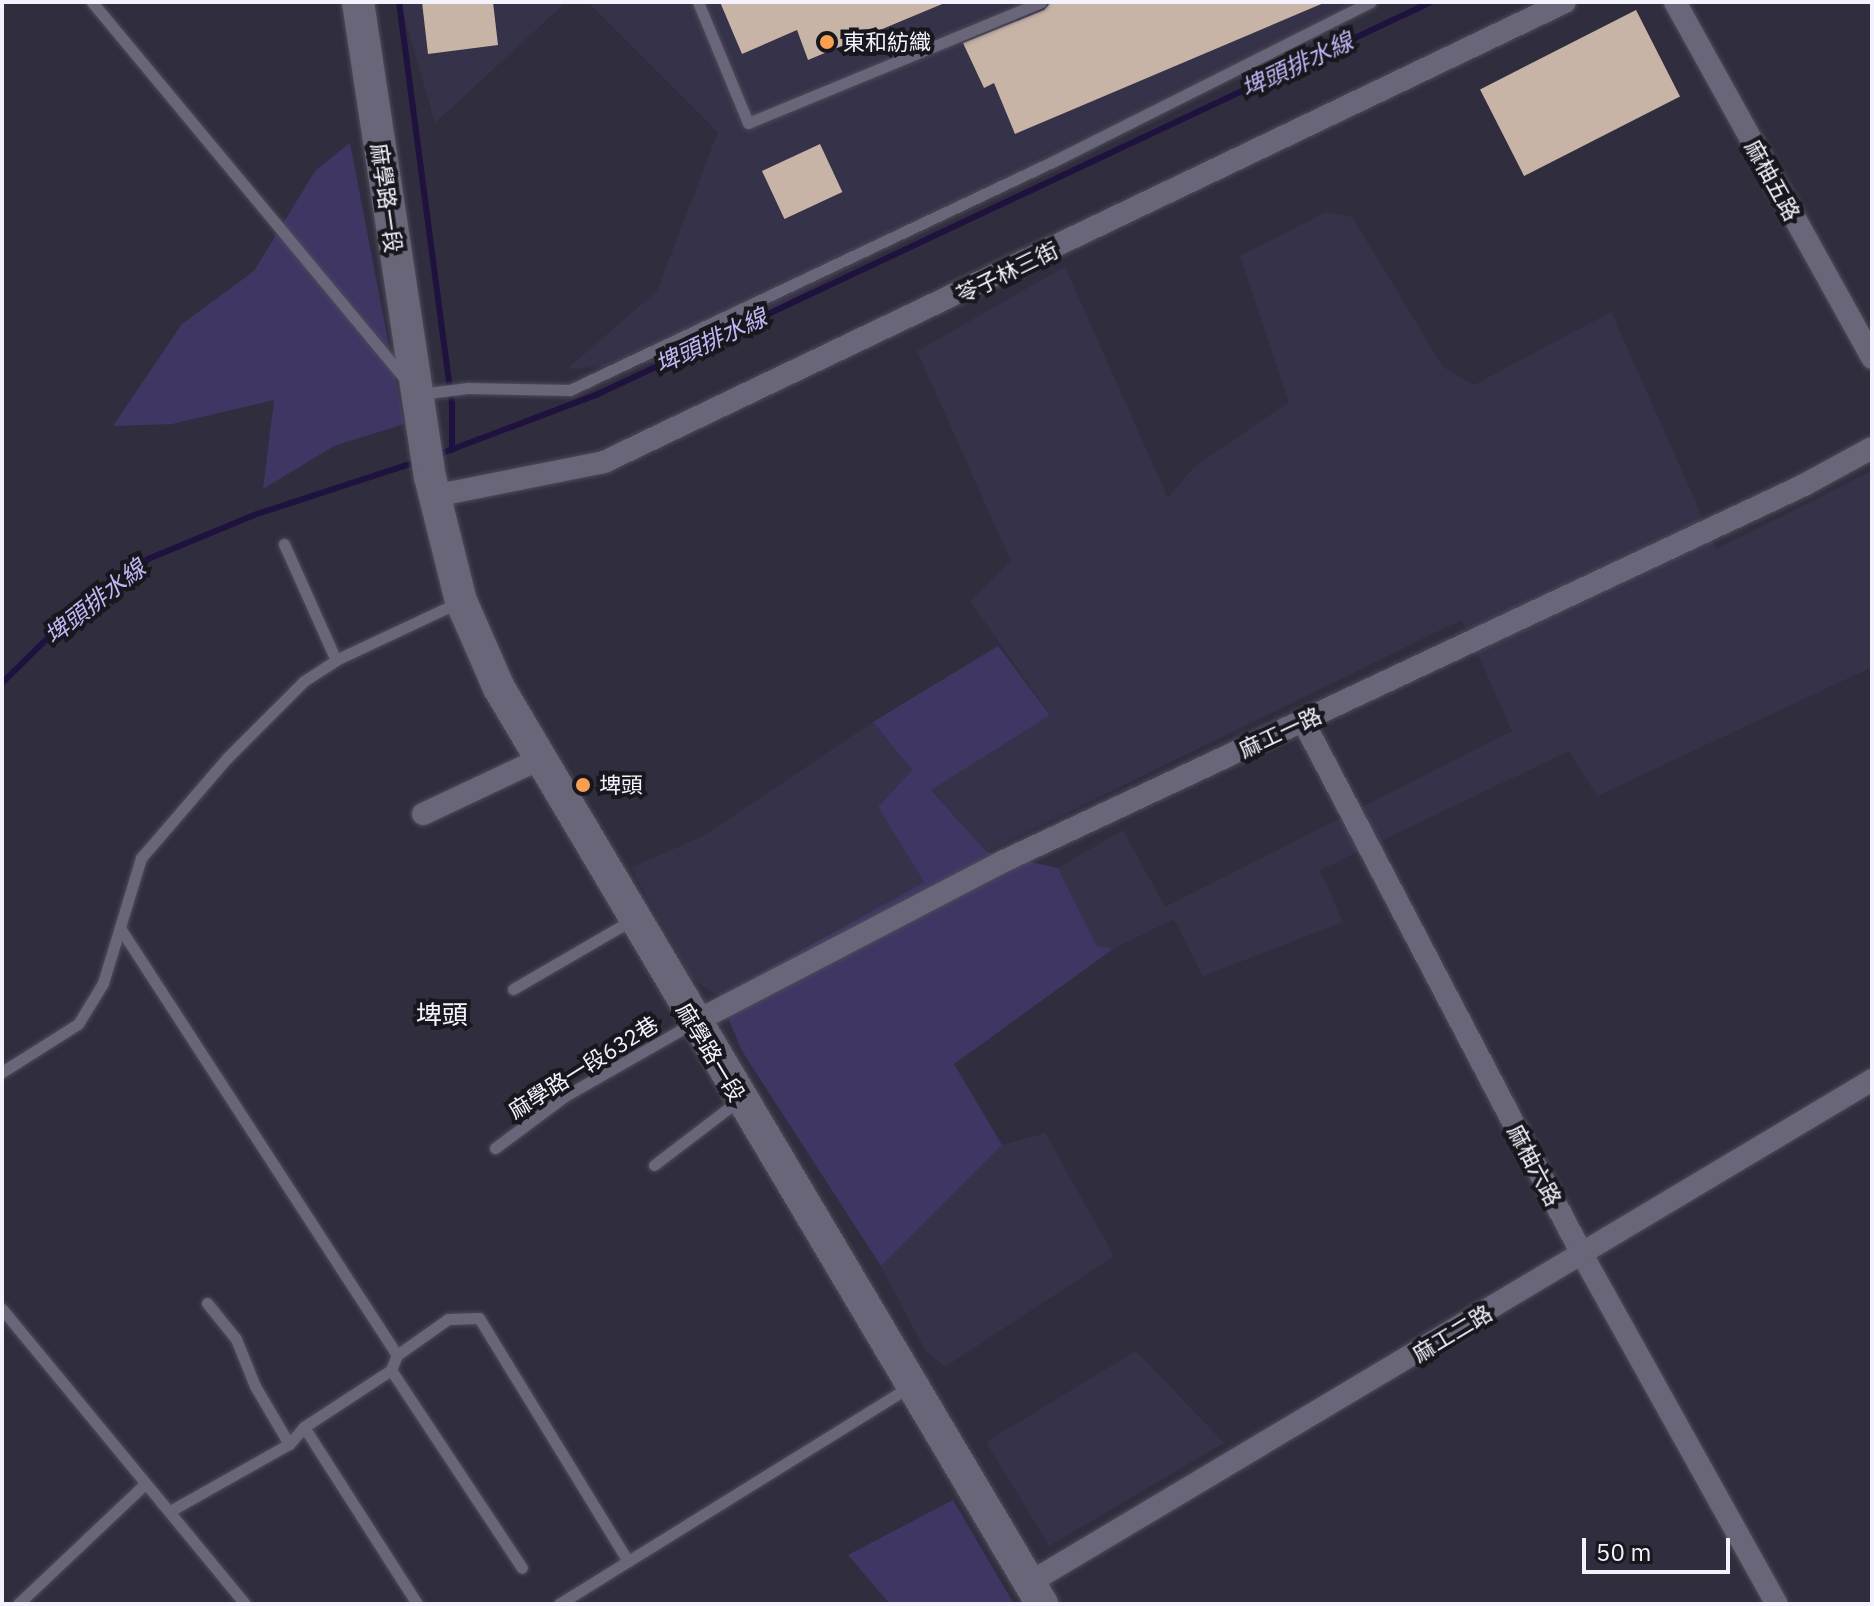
<!DOCTYPE html>
<html>
<head>
<meta charset="utf-8">
<style>
  body { margin:0 }
  #map { position:relative; width:1874px; height:1606px; overflow:hidden; background:#302e3e; font-family:"IBM Plex Sans","Noto Sans TC",sans-serif }
  div>[style] { position:absolute }
  [style*='--x'] { left:calc(var(--x)*1px); top:calc(var(--y)*1px); width:calc(var(--w)*1px); rotate:calc(var(--a)*1deg) }
  .built>* { inset:0; background:#363249 }
  .green>* { inset:0; background:#403664 }
  .stream>* { height:6px; margin:-3px; padding:0 3px; transform-origin:3px; border-radius:3px; background:#1f123e }
  .building>* { inset:0; background:#c7b4a6; transform-origin:0 0 }
  .roads { filter:drop-shadow(0 0 2px #4e4b59) drop-shadow(0 0 2px #4e4b59) }
  .lane>* { height:11px; margin:-5.5px; padding:0 5.5px; transform-origin:5.5px; border-radius:5.5px; background:#696679 }
  .street>* { height:22px; margin:-11px; padding:0 11px; transform-origin:11px; border-radius:11px; background:#696679 }
  .secondary>* { height:32px; margin:-16px; padding:0 16px; transform-origin:16px; border-radius:16px; background:#696679 }
  .dots>* { width:22px; height:22px; translate:-50% -50%; box-sizing:border-box; border:4px solid #18171e; border-radius:50% }
  span { translate:-50% -50%; white-space:nowrap; text-align:center; line-height:1.15; -webkit-text-stroke:8px #18171e; paint-order:stroke }
  .poi-label { font-size:22px; color:#f4f2fd }
  .left { translate:0 -50%; text-align:left }
  .street-label { font-size:22px; color:#f4f2fd }
  .water-label { font-size:24px; color:#c2b7f5; font-style:italic }
  .quarter-label { font-size:26px; color:#f4f2fd }
  .frame { position:absolute; inset:0; border:4px solid #f4f2fd; pointer-events:none }
  .scale { position:absolute; left:1582px; top:1538px; width:148px; height:36px; box-sizing:border-box; border:4px solid #f4f2fd; border-top:0; padding-left:10px; font-size:24px; line-height:28px; white-space:nowrap; color:#f4f2fd; -webkit-text-stroke:6px #18171e; paint-order:stroke }
</style>
</head>
<body>
<div id="map">
  <div class="built">
    <i style="clip-path:polygon(400px 2px,566px 2px,435px 123px)"></i>
    <i style="clip-path:polygon(588px 2px,1378px 2px,1052px 157px,679px 361px,567px 369px,657px 291px,718px 132px)"></i>
    <i style="clip-path:polygon(1326px 212px,1352px 217px,1443px 367px,1474px 385px,1611px 312px,1717px 549px,1872px 471px,1872px 667px,1597px 796px,1569px 751px,1320px 870px,1343px 922px,1203px 976px,1174px 919px,1113px 949px,1097px 947px,1058px 868px,1123px 830px,1165px 907px,1512px 731px,1482px 663px,1461px 620px,987px 852px,931px 789px,1050px 714px,970px 601px,1011px 561px,917px 351px,1065px 267px,1168px 498px,1193px 468px,1289px 402px,1240px 256px)"></i>
    <i style="clip-path:polygon(873px 722px,912px 770px,878px 807px,924px 882px,719px 996px,692px 979px,631px 868px,705px 835px)"></i>
    <i style="clip-path:polygon(1045px 1133px,1114px 1256px,945px 1367px,925px 1350px,881px 1266px,1002px 1145px)"></i>
    <i style="clip-path:polygon(1136px 1351px,1224px 1443px,1049px 1546px,986px 1442px)"></i>
  </div>
  <div class="green">
    <i style="clip-path:polygon(350px 143px,404px 424px,334px 446px,263px 489px,274px 400px,172px 424px,113px 426px,182px 324px,254px 271px,315px 171px)"></i>
    <i style="clip-path:polygon(998px 646px,1050px 715px,931px 790px,987px 852px,1058px 868px,1097px 946px,1113px 949px,954px 1064px,1002px 1145px,881px 1266px,742px 1051px,719px 996px,924px 882px,878px 807px,912px 770px,873px 722px)"></i>
    <i style="clip-path:polygon(953px 1500px,1014px 1604px,890px 1604px,848px 1555px)"></i>
  </div>
  <div class="stream">
    <i style="--x:399;--y:2;--w:406;--a:82.5"></i>
    <i style="--x:452;--y:405;--w:45;--a:90"></i>
    <i style="--x:437;--y:455;--w:170;--a:-20.7"></i>
    <i style="--x:596;--y:395;--w:923;--a:-25.2"></i>
    <i style="--x:2;--y:683;--w:74;--a:-44.5"></i>
    <i style="--x:55;--y:631;--w:118;--a:-37.7"></i>
    <i style="--x:148;--y:559;--w:115;--a:-22.5"></i>
    <i style="--x:254;--y:515;--w:174;--a:-18.1"></i>
  </div>
  <div class="building">
    <i style="clip-path:polygon(422px 2px,493px 2px,498px 45px,428px 54px)"></i>
    <i style="clip-path:polygon(720px 2px,947px 2px,808px 60px,797px 30px,742px 54px)"></i>
    <i style="clip-path:polygon(1051px 2px,1326px 2px,1015px 134px,994px 83px,984px 88px,963px 43px,1044px 10px)"></i>
    <i style="left:1636px;top:10px;width:97px;height:175px;rotate:63deg"></i>
    <i style="left:820px;top:144px;width:53px;height:64px;rotate:65deg"></i>
  </div>
  <div class="roads">
    <div class="lane">
      <i style="--x:92;--y:2;--w:491;--a:50.3"></i>
      <i style="--x:698;--y:2;--w:131;--a:67.5"></i>
      <i style="--x:748;--y:123;--w:317;--a:-22.4"></i>
      <i style="--x:420;--y:394;--w:48;--a:-7.1"></i>
      <i style="--x:468;--y:388;--w:102;--a:1.1"></i>
      <i style="--x:570;--y:390;--w:535;--a:-25.32"></i>
      <i style="--x:1054;--y:161;--w:354;--a:-26.7"></i>
      <i style="--x:284;--y:544;--w:127;--a:65.9"></i>
      <i style="--x:120;--y:928;--w:509;--a:57.03"></i>
      <i style="--x:397;--y:1355;--w:16;--a:112"></i>
      <i style="--x:391;--y:1370;--w:104;--a:146.8"></i>
      <i style="--x:304;--y:1427;--w:23;--a:131"></i>
      <i style="--x:289;--y:1444;--w:134;--a:150.6"></i>
      <i style="--x:513;--y:989;--w:138;--a:-30.1"></i>
      <i style="--x:2;--y:1072;--w:90;--a:-32.3"></i>
      <i style="--x:78;--y:1024;--w:48;--a:-58.6"></i>
      <i style="--x:103;--y:983;--w:131;--a:-73.1"></i>
      <i style="--x:141;--y:858;--w:132;--a:-49.3"></i>
      <i style="--x:227;--y:758;--w:109;--a:-45"></i>
      <i style="--x:304;--y:681;--w:38;--a:-33"></i>
      <i style="--x:336;--y:660;--w:134;--a:-25.2"></i>
      <i style="--x:495;--y:1148;--w:87;--a:-36.6"></i>
      <i style="--x:565;--y:1096;--w:147;--a:-29.7"></i>
      <i style="--x:654;--y:1165;--w:107;--a:-37.4"></i>
      <i style="--x:207;--y:1303;--w:46;--a:51.1"></i>
      <i style="--x:236;--y:1339;--w:51;--a:68"></i>
      <i style="--x:255;--y:1386;--w:67;--a:59.6"></i>
      <i style="--x:2;--y:1309;--w:382;--a:50.5"></i>
      <i style="--x:397;--y:1355;--w:62;--a:-35.2"></i>
      <i style="--x:448;--y:1319;--w:31;--a:-2"></i>
      <i style="--x:479;--y:1318;--w:285;--a:58.5"></i>
      <i style="--x:391;--y:1370;--w:237;--a:56.5"></i>
      <i style="--x:304;--y:1427;--w:210;--a:57.4"></i>
      <i style="--x:18;--y:1604;--w:175;--a:-43.4"></i>
      <i style="--x:559;--y:1604;--w:414;--a:-31.8"></i>
    </div>
    <div class="street">
      <i style="--x:1675;--y:2;--w:407;--a:61"></i>
      <i style="--x:434;--y:496;--w:173;--a:-11.3"></i>
      <i style="--x:604;--y:462;--w:1065;--a:-25.58"></i>
      <i style="--x:1303;--y:721;--w:604;--a:62.37"></i>
      <i style="--x:1583;--y:1256;--w:398;--a:60.9"></i>
      <i style="--x:423;--y:814;--w:129;--a:-25.2"></i>
      <i style="--x:693;--y:1023;--w:351;--a:-27.5"></i>
      <i style="--x:1004;--y:861;--w:884;--a:-25.17"></i>
      <i style="--x:1804;--y:485;--w:77;--a:-28.6"></i>
      <i style="--x:1029;--y:1583;--w:982;--a:-30.82"></i>
    </div>
    <div class="secondary">
      <i style="--x:358;--y:2;--w:480;--a:81.4"></i>
      <i style="--x:430;--y:477;--w:128;--a:76"></i>
      <i style="--x:461;--y:601;--w:95;--a:66.4"></i>
      <i style="--x:499;--y:688;--w:1065;--a:59.34"></i>
    </div>
  </div>
  <div class="dots">
    <i style="left:827px;top:42px;background:#fa9f50"></i>
    <i style="left:583px;top:785px;background:#fa9f50"></i>
  </div>
  <div class="poi-label">
    <span class="left" style="left:843px;top:42px">東和紡織</span>
    <span class="left" style="left:599px;top:785px">埤頭</span>
  </div>
  <div class="street-label">
    <span style="left:1773px;top:180px;rotate:61deg">麻柚五路</span>
    <span style="left:387px;top:198px;rotate:82deg">麻學路一段</span>
    <span style="left:1007px;top:272px;rotate:-26deg">苓子林三街</span>
    <span style="left:1280px;top:732px;rotate:-25deg">麻工一路</span>
    <span style="left:711px;top:1052px;rotate:59deg">麻學路一段</span>
    <span style="left:583px;top:1067px;rotate:-32deg">麻學路一段632巷</span>
    <span style="left:1535px;top:1165px;rotate:62deg">麻柚六路</span>
    <span style="left:1452px;top:1333px;rotate:-31deg">麻工二路</span>
  </div>
  <div class="water-label">
    <span style="left:1297px;top:65px;rotate:-25deg">埤頭排水線</span>
    <span style="left:711px;top:341px;rotate:-25deg">埤頭排水線</span>
    <span style="left:95px;top:602px;rotate:-38deg">埤頭排水線</span>
  </div>
  <div class="quarter-label">
    <span style="left:442px;top:1015px">埤頭</span>
  </div>
  <div class="frame"></div>
  <div class="scale">50 m</div>
</div>
</body>
</html>
